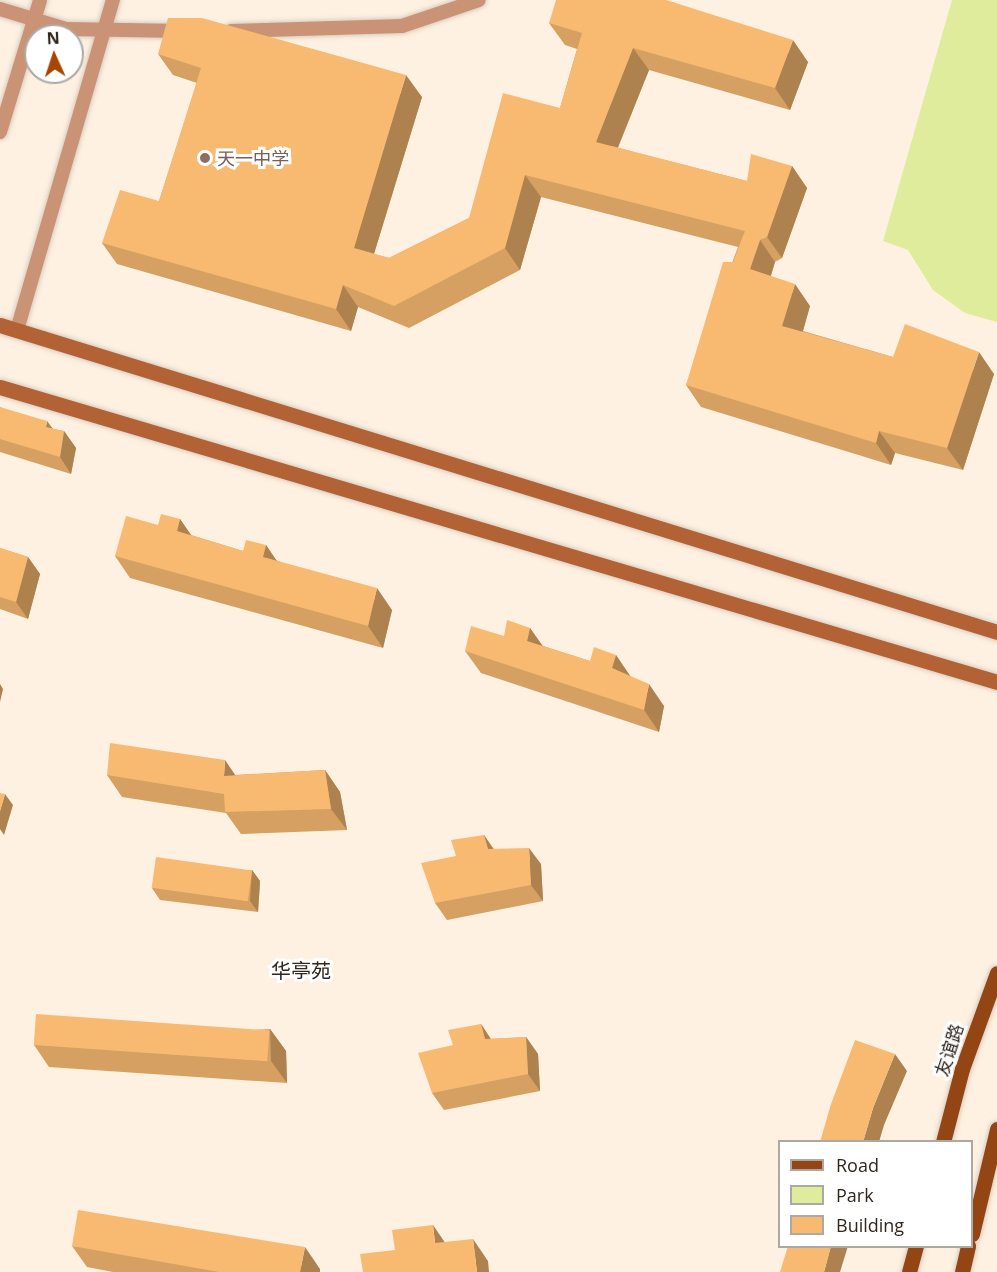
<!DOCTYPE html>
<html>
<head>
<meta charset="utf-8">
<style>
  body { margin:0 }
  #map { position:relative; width:997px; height:1272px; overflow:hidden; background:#fef1e2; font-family:"Open Sans","Noto Sans SC",sans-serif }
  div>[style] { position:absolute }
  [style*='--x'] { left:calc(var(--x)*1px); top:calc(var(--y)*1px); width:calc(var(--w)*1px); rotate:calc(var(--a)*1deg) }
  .green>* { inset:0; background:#dfec9b }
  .roads { filter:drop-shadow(0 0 2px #d9cdbf) drop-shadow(0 0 2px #d9cdbf) }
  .lane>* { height:14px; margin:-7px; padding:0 7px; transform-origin:7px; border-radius:7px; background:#ca9376 }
  .secondary>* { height:15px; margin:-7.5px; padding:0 7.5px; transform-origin:7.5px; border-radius:7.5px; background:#b26234 }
  .primary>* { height:15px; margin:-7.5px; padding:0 7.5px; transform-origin:7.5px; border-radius:7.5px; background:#934614 }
  .wall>* { inset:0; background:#d5a061 }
  .shaded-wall>* { inset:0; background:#ae824f }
  .building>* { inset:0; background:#f8ba71; transform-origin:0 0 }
  .dots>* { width:16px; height:16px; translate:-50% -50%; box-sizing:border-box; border:3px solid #fff; border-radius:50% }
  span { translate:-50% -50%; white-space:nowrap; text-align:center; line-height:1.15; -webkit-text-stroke:6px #fff; paint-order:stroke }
  .education-label { font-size:18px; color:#785e54 }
  .left { translate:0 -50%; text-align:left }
  .street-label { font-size:18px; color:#2f271e }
  .neighbourhood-label { font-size:20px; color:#2f271e }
  .legend { position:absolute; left:778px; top:1140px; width:195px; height:108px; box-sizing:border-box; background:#fff; border:2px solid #aca9a5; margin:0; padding:8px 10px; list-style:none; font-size:18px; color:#2f271e }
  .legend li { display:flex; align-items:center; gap:12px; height:30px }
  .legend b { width:30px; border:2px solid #aca9a5 }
  .north { position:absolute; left:24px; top:24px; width:60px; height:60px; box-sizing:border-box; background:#fff; border:2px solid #aca9a5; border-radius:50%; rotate:357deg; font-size:16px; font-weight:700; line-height:24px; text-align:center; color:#2f271e }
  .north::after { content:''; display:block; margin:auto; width:21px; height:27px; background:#a74601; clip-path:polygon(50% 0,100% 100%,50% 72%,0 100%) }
</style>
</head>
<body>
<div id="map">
  <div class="green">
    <i style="clip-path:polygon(952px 0,997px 0,997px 322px,965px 313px,933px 290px,908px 250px,883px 241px)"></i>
  </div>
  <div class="roads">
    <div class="lane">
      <i style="--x:0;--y:9;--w:69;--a:16.9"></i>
      <i style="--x:66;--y:29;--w:116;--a:1"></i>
      <i style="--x:231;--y:31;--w:171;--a:-1.7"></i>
      <i style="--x:402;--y:26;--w:81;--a:-18.7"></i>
      <i style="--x:0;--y:132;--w:138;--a:-73.1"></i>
      <i style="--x:17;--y:330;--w:344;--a:-73.8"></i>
    </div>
    <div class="secondary">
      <i style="--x:0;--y:325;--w:1043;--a:17.11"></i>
      <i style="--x:0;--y:387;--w:1040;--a:16.48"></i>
    </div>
    <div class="primary">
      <i style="--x:943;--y:1142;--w:75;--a:-75.4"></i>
      <i style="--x:962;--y:1069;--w:102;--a:-70"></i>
      <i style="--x:972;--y:1234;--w:108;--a:-76.6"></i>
      <i style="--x:909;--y:1272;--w:27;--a:-75"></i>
      <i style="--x:962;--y:1272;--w:27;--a:-77"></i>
    </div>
  </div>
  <div class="wall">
    <i style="clip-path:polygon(673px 2px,808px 62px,790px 110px,649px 70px,618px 148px,747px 181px,792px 166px,807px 188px,782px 258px,775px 262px,771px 276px,810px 306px,803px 331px,893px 357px,994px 374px,963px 470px,895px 453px,891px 465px,701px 407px,686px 385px,738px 247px,541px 197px,520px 270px,409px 328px,358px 307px,351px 331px,117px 264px,102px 243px,159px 201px,197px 83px,173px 75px,158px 54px,422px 97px,374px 254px,389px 258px,469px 218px,560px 108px,577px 49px,565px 45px,549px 23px)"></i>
    <i style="clip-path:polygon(0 407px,53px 429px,64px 431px,76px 448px,71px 474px,0 452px)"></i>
    <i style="clip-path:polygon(180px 519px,191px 535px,243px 551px,266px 545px,276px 560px,392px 610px,383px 648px,130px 578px,115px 556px,158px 525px)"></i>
    <i style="clip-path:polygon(0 548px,28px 557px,40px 574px,28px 619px,0 609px)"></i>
    <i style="clip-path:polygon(530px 628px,543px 646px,590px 661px,616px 655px,629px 675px,664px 706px,659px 732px,481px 673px,465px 651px,504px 636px)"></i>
    <i style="clip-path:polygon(325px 770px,340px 792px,347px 830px,241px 834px,226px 813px,122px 797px,107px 775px,235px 775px)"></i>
    <i style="clip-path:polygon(484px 835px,494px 849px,541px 864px,543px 901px,447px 920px,435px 903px,456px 856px)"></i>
    <i style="clip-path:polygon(252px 870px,260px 881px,258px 912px,160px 900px,152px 888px)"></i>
    <i style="clip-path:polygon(481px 1024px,491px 1039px,526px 1037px,538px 1054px,540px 1091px,444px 1110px,432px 1093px,453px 1045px)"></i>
    <i style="clip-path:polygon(270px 1029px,286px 1051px,287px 1083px,49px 1067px,34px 1045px)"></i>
    <i style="clip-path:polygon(72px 1246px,320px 1269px,320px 1272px,113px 1272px,87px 1267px)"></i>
  </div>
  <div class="shaded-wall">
    <i style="clip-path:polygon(793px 40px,808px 62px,790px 110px,775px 88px)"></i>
    <i style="clip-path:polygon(633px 48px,649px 70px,611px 164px,596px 142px)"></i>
    <i style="clip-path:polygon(406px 75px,422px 97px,369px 270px,354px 248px)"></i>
    <i style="clip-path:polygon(792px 166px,807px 188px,782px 258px,767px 237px)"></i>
    <i style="clip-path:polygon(525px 175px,541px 197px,520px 270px,505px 248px)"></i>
    <i style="clip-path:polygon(760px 240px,775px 262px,766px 291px,750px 269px)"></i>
    <i style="clip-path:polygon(795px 284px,810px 306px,798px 348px,782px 326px)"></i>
    <i style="clip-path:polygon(343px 285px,358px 307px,351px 331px,336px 309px)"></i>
    <i style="clip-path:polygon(979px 352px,994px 374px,963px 470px,947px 448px)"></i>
    <i style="clip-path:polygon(47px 421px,59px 437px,46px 427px)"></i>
    <i style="clip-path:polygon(64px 431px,76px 448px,71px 474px,60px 457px)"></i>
    <i style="clip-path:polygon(879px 431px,895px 453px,891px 465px,876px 443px)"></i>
    <i style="clip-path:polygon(180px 519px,195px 541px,177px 531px)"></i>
    <i style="clip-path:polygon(266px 545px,281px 567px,263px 557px)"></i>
    <i style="clip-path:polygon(28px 557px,40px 574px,28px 619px,16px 602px)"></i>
    <i style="clip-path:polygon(377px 588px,392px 610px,383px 648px,368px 626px)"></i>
    <i style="clip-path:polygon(530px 628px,545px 650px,527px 641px)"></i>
    <i style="clip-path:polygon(616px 655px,631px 677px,612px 668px)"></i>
    <i style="clip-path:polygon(0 684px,3px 689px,0 702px)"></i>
    <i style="clip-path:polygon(649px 684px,664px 706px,659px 732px,644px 710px)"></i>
    <i style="clip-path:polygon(225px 760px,240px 782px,224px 776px)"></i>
    <i style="clip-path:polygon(325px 770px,340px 792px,347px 830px,331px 809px)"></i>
    <i style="clip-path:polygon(5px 794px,13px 805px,4px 835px,0 829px,0 811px)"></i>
    <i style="clip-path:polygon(484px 835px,495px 852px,488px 849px)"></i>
    <i style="clip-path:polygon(529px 848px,541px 864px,543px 901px,531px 885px)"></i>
    <i style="clip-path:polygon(252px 870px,260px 881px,258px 912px,250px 901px)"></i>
    <i style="clip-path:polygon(481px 1024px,492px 1041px,485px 1039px)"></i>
    <i style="clip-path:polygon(270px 1029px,286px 1051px,287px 1083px,271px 1061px)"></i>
    <i style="clip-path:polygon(526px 1037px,538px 1054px,540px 1091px,528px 1074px)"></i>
    <i style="clip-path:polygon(895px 1054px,907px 1071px,884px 1125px,879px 1142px,863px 1142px,873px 1108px)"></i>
    <i style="clip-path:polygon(433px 1225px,448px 1247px,435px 1243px)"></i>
    <i style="clip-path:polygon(473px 1239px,488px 1261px,489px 1272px,477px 1272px)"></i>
    <i style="clip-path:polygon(831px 1246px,848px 1246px,840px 1272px,824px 1272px)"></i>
    <i style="clip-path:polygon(305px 1247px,320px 1269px,320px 1272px,300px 1272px)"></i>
  </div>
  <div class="building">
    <i style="clip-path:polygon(556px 0,666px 0,793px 40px,775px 88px,633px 48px,596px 142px,747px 181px,751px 154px,792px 166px,767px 237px,760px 240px,750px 269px,795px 284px,782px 326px,893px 357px,905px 324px,979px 352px,947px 448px,879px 431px,876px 443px,686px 385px,723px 262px,733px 262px,745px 231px,525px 175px,505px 248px,394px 306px,343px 285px,336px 309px,102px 243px,120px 190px,159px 201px,201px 68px,158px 54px,168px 18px,202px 18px,406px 75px,354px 248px,389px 258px,469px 218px,503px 93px,560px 108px,582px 33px,549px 23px)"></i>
    <i style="clip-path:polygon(0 407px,47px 421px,46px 427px,64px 431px,60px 457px,0 439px)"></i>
    <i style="clip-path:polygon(161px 514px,180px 519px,177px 531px,243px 551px,246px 540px,266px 545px,263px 557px,377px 588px,368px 626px,115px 556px,126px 516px,158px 525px)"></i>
    <i style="clip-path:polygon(0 548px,28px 557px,16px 602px,0 597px)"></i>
    <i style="clip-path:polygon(507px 620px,530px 628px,527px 641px,590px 661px,594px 647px,616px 655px,612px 668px,649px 684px,644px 710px,465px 651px,471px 626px,504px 636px)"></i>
    <i style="clip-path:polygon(110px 743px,225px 760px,224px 776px,325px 770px,331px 809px,225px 812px,224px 794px,107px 775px)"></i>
    <i style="clip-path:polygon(0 793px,5px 794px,0 811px)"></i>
    <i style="clip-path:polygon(484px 835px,488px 849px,529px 848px,531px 885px,435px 903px,421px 863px,456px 856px,451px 840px)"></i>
    <i style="left:156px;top:857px;width:97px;height:31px;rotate:8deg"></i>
    <i style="left:36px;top:1014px;width:234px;height:31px;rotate:4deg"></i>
    <i style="clip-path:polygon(481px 1024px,485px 1039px,526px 1037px,528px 1074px,432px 1093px,418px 1053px,453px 1045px,448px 1030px)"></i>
    <i style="clip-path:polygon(855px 1040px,895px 1054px,873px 1108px,863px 1142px,820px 1142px,831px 1104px)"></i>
    <i style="clip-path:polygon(78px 1210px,305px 1247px,300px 1272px,219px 1272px,72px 1246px)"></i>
    <i style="clip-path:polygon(433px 1225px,435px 1243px,473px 1239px,477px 1272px,363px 1272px,360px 1254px,395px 1250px,392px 1230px)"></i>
    <i style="clip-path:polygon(788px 1246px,831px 1246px,824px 1272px,780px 1272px)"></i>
  </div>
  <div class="dots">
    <i style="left:205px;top:158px;background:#8d6e63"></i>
  </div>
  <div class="education-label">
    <span class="left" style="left:217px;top:158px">天一中学</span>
  </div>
  <div class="street-label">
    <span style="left:949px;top:1050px;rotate:-72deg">友谊路</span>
  </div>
  <div class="neighbourhood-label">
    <span style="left:301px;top:970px">华亭苑</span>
  </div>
  <ul class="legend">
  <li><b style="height:8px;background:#934614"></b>Road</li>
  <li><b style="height:16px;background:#dfec9b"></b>Park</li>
  <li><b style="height:16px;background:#f8ba71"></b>Building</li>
  </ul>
  <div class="north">N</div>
</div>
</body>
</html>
